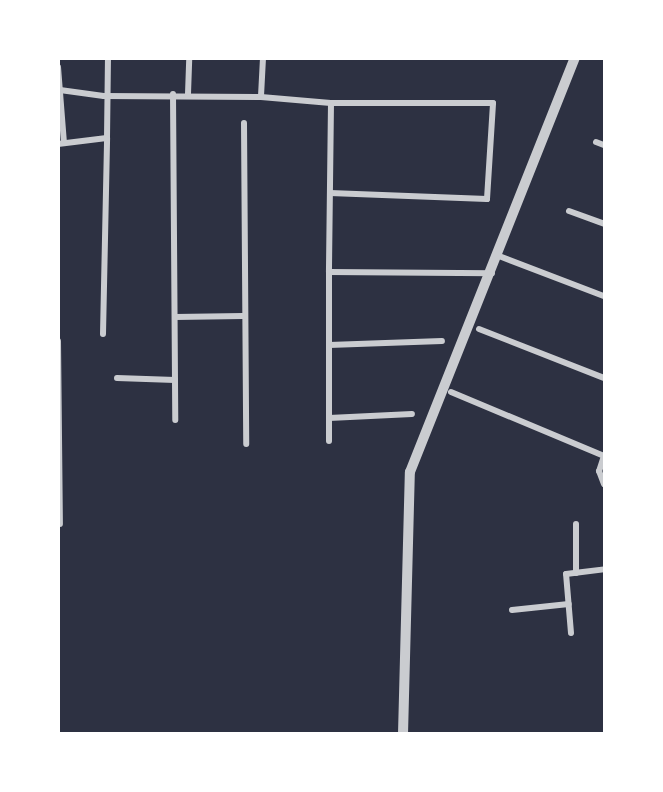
<!DOCTYPE html>
<html>
<head>
<meta charset="utf-8">
<style>
  body { margin:0 }
  #map { position:relative; width:663px; height:792px; overflow:hidden; background:#2d3142; font-family:"Public Sans",sans-serif }
  div>[style] { position:absolute }
  [style*='--x'] { left:calc(var(--x)*1px); top:calc(var(--y)*1px); width:calc(var(--w)*1px); rotate:calc(var(--a)*1deg) }
  .minor>* { height:6px; margin:-3px; padding:0 3px; transform-origin:3px; border-radius:3px; background:#caccd0 }
  .tertiary>* { height:10px; margin:-5px; padding:0 5px; transform-origin:5px; border-radius:5px; background:#caccd0 }
  span { translate:-50% -50%; white-space:nowrap; text-align:center; line-height:1.15; -webkit-text-stroke:4.5px #fff; paint-order:stroke }
  .frame { position:absolute; inset:0; border:60px solid #fff; pointer-events:none }
</style>
</head>
<body>
<div id="map">
  <div class="minor">
    <i style="--x:263;--y:58;--w:39;--a:93"></i>
    <i style="--x:261;--y:97;--w:70;--a:4.9"></i>
    <i style="--x:331;--y:103;--w:169;--a:90.7"></i>
    <i style="--x:329;--y:272;--w:163;--a:0.4"></i>
    <i style="--x:58;--y:67;--w:76;--a:85.5"></i>
    <i style="--x:60;--y:90;--w:44;--a:7.8"></i>
    <i style="--x:104;--y:96;--w:157;--a:0.4"></i>
    <i style="--x:173;--y:94;--w:326;--a:89.6"></i>
    <i style="--x:188;--y:94;--w:36;--a:-88"></i>
    <i style="--x:244;--y:123;--w:321;--a:89.6"></i>
    <i style="--x:596;--y:142;--w:9;--a:21"></i>
    <i style="--x:58;--y:144;--w:49;--a:-7"></i>
    <i style="--x:107;--y:138;--w:80;--a:-89.3"></i>
    <i style="--x:330;--y:193;--w:157;--a:2.2"></i>
    <i style="--x:487;--y:199;--w:96;--a:-86.4"></i>
    <i style="--x:493;--y:103;--w:162;--a:180"></i>
    <i style="--x:569;--y:211;--w:37;--a:20"></i>
    <i style="--x:499;--y:256;--w:112;--a:20.9"></i>
    <i style="--x:329;--y:272;--w:169;--a:90"></i>
    <i style="--x:175;--y:317;--w:68;--a:-0.8"></i>
    <i style="--x:479;--y:329;--w:134;--a:21.4"></i>
    <i style="--x:103;--y:334;--w:196;--a:-88.8"></i>
    <i style="--x:58;--y:341;--w:183;--a:89.4"></i>
    <i style="--x:329;--y:345;--w:113;--a:-2"></i>
    <i style="--x:117;--y:378;--w:58;--a:2"></i>
    <i style="--x:451;--y:392;--w:166;--a:22.7"></i>
    <i style="--x:329;--y:418;--w:83;--a:-2.8"></i>
    <i style="--x:604;--y:456;--w:16;--a:108"></i>
    <i style="--x:599;--y:471;--w:14;--a:69"></i>
    <i style="--x:576;--y:573;--w:49;--a:-90"></i>
    <i style="--x:512;--y:610;--w:57;--a:-6"></i>
    <i style="--x:571;--y:633;--w:59;--a:-94.8"></i>
    <i style="--x:566;--y:574;--w:38;--a:-7"></i>
  </div>
  <div class="tertiary">
    <i style="--x:403;--y:734;--w:262;--a:-88.5"></i>
    <i style="--x:410;--y:472;--w:446;--a:-68.3"></i>
  </div>
  <div class="frame"></div>
</div>
</body>
</html>
